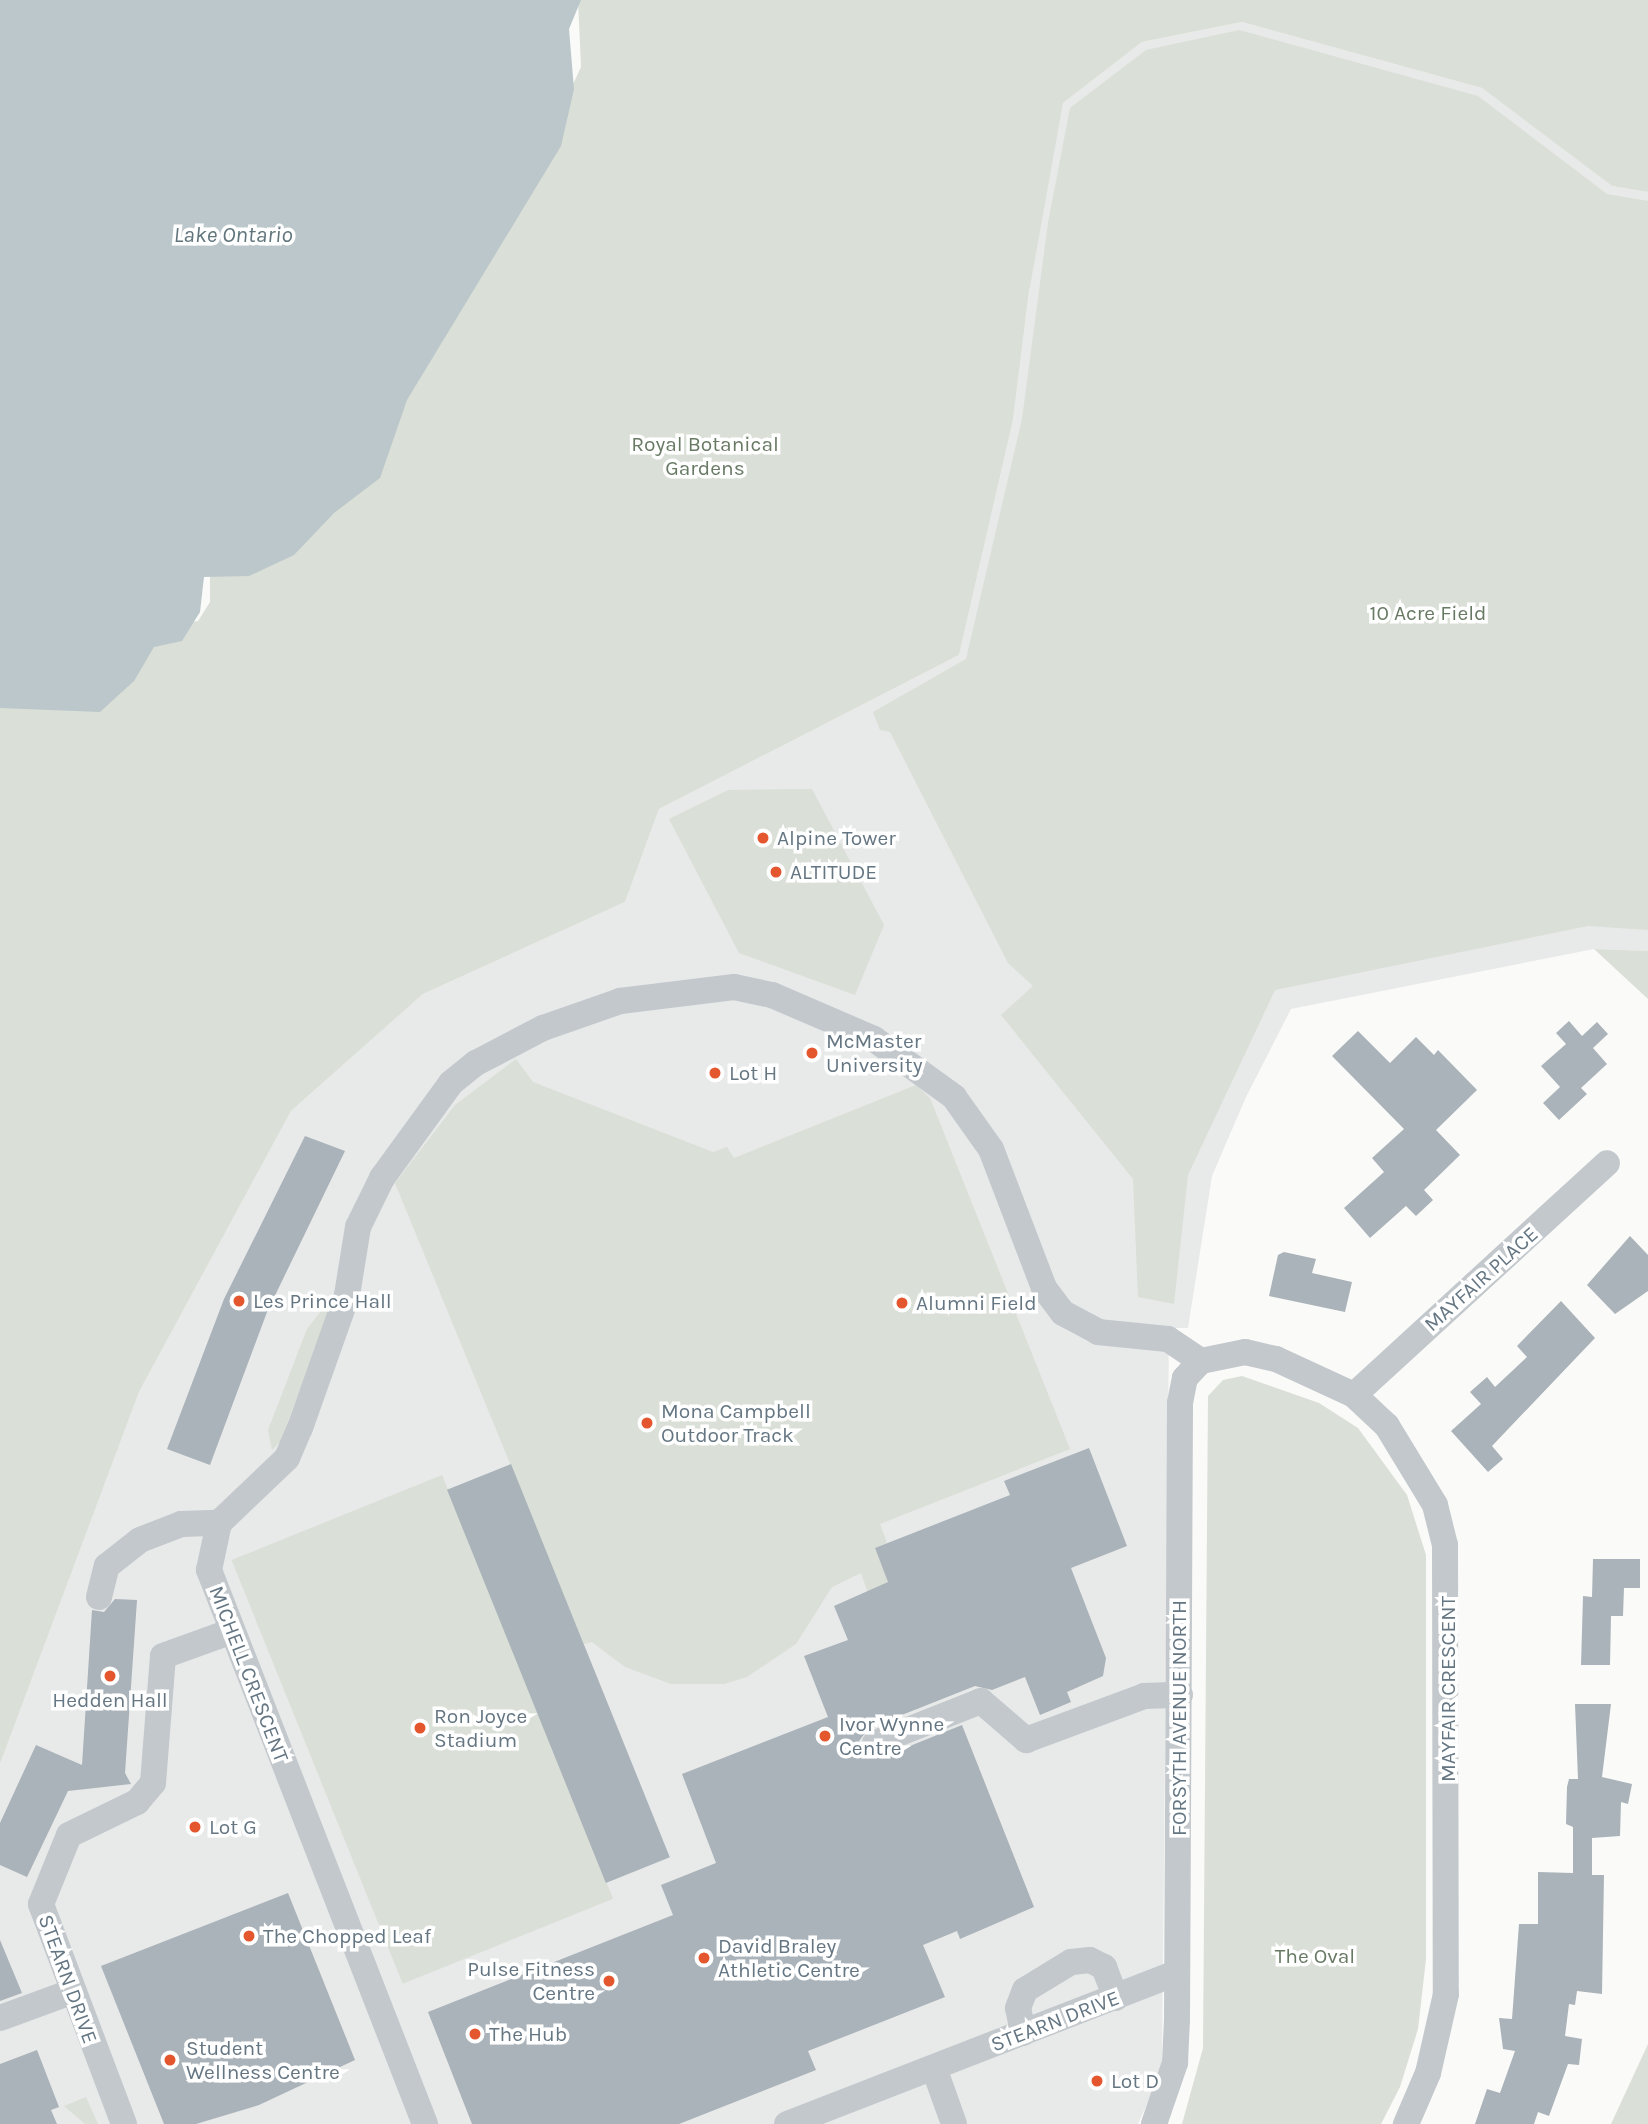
<!DOCTYPE html>
<html>
<head>
<meta charset="utf-8">
<style>
  body { margin:0 }
  #map { position:relative; width:1648px; height:2124px; overflow:hidden; background:#fafaf8; font-family:Karla,sans-serif }
  div>[style] { position:absolute }
  [style*='--x'] { left:calc(var(--x)*1px); top:calc(var(--y)*1px); width:calc(var(--w)*1px); rotate:calc(var(--a)*1deg) }
  .built>* { inset:0; background:#e8e9e9 }
  .green>* { inset:0; background:#dadfd7; transform-origin:0 0 }
  .water>* { inset:0; background:#bbc7cb }
  .building>* { inset:0; background:#aab3b9; transform-origin:0 0 }
  .minor>* { height:26px; margin:-13px; padding:0 13px; transform-origin:13px; border-radius:13px; background:#c3c8cc }
  .dots>* { width:19px; height:19px; translate:-50% -50%; box-sizing:border-box; border:4px solid #fff; border-radius:50% }
  span { translate:-50% -50%; white-space:nowrap; text-align:center; line-height:1.15; -webkit-text-stroke:7px #fff; paint-order:stroke }
  .park-label { font-size:21px; color:#687a64 }
  .poi-label { font-size:21px; color:#657683 }
  .left { translate:0 -50%; text-align:left }
  .right { translate:-100% -50%; text-align:right }
  .street-label { font-size:21px; color:#657683 }
  .water-label { font-size:23px; color:#60757c; font-style:italic }
</style>
</head>
<body>
<div id="map">
  <div class="built">
    <i style="clip-path:polygon(1242px 22px,1482px 88px,1612px 186px,1648px 192px,1648px 951px,1594px 949px,1291px 1009px,1246px 1097px,1212px 1176px,1188px 1328px,1169px 1328px,1162px 2070px,1138px 2124px,0 2124px,0 1764px,139px 1392px,291px 1111px,423px 994px,625px 902px,659px 809px,959px 655px,1013px 420px,1038px 222px,1063px 103px,1142px 42px)"></i>
  </div>
  <div class="green">
    <i style="clip-path:polygon(578px 0,1648px 0,1648px 192px,1612px 186px,1482px 88px,1242px 22px,1142px 42px,1063px 103px,1029px 292px,1013px 420px,959px 655px,659px 809px,625px 902px,423px 994px,291px 1111px,139px 1392px,0 1764px,0 698px,160px 626px,198px 621px,210px 602px,210px 555px,558px 117px,581px 67px)"></i>
    <i style="clip-path:polygon(1239px 30px,1478px 96px,1607px 194px,1648px 201px,1648px 930px,1588px 926px,1275px 990px,1188px 1175px,1174px 1304px,1138px 1297px,1133px 1179px,1001px 1015px,1033px 986px,1008px 963px,890px 732px,880px 730px,873px 712px,966px 659px,1022px 419px,1048px 223px,1070px 108px,1146px 50px)"></i>
    <i style="clip-path:polygon(812px 789px,884px 925px,855px 995px,739px 953px,669px 819px,728px 790px)"></i>
    <i style="clip-path:polygon(1594px 949px,1648px 951px,1648px 999px)"></i>
    <i style="clip-path:polygon(516px 1059px,533px 1082px,713px 1152px,727px 1147px,734px 1158px,916px 1085px,930px 1098px,1070px 1449px,880px 1524px,887px 1543px,875px 1548px,894px 1597px,872px 1605px,861px 1573px,832px 1587px,796px 1644px,747px 1677px,724px 1684px,671px 1684px,625px 1667px,592px 1642px,584px 1644px,395px 1183px,455px 1105px)"></i>
    <i style="clip-path:polygon(328px 1302px,330px 1311px,280px 1442px,272px 1450px,268px 1430px,307px 1329px)"></i>
    <i style="clip-path:polygon(1242px 1376px,1319px 1403px,1358px 1428px,1407px 1495px,1426px 1555px,1426px 1959px,1418px 2029px,1400px 2087px,1381px 2124px,1182px 2124px,1203px 2048px,1208px 1396px,1223px 1380px)"></i>
    <i style="left:442px;top:1475px;width:457px;height:227px;rotate:68deg"></i>
    <i style="clip-path:polygon(1648px 2044px,1648px 2124px,1611px 2124px)"></i>
    <i style="clip-path:polygon(86px 2097px,98px 2124px,85px 2124px,64px 2106px)"></i>
  </div>
  <div class="water">
    <i style="clip-path:polygon(0 0,581px 0,569px 29px,574px 89px,561px 146px,407px 400px,380px 478px,334px 513px,294px 555px,249px 576px,204px 577px,200px 612px,182px 641px,154px 647px,134px 681px,100px 712px,0 708px)"></i>
  </div>
  <div class="building">
    <i style="clip-path:polygon(1569px 1021px,1582px 1036px,1597px 1022px,1608px 1034px,1593px 1048px,1607px 1064px,1581px 1088px,1587px 1094px,1559px 1120px,1543px 1103px,1560px 1087px,1541px 1066px,1566px 1044px,1556px 1033px)"></i>
    <i style="clip-path:polygon(1358px 1031px,1390px 1063px,1416px 1037px,1434px 1055px,1438px 1050px,1477px 1090px,1436px 1130px,1460px 1155px,1424px 1190px,1433px 1200px,1416px 1216px,1406px 1206px,1370px 1238px,1344px 1208px,1384px 1172px,1372px 1158px,1404px 1129px,1332px 1056px)"></i>
    <i style="clip-path:polygon(305px 1136px,345px 1151px,267px 1312px,210px 1465px,167px 1449px,224px 1299px)"></i>
    <i style="clip-path:polygon(1630px 1236px,1648px 1255px,1648px 1291px,1615px 1314px,1587px 1285px)"></i>
    <i style="clip-path:polygon(1284px 1252px,1316px 1259px,1312px 1273px,1352px 1282px,1345px 1312px,1269px 1296px,1278px 1255px)"></i>
    <i style="clip-path:polygon(1561px 1301px,1595px 1338px,1492px 1446px,1503px 1459px,1488px 1472px,1451px 1431px,1481px 1404px,1470px 1392px,1487px 1377px,1495px 1387px,1527px 1357px,1517px 1346px)"></i>
    <i style="clip-path:polygon(1089px 1448px,1127px 1546px,1071px 1568px,1106px 1658px,1103px 1676px,1067px 1692px,1071px 1702px,1040px 1715px,1025px 1677px,992px 1690px,975px 1686px,869px 1728px,859px 1741px,866px 1756px,880px 1758px,962px 1725px,1034px 1907px,960px 1939px,957px 1931px,923px 1945px,945px 1997px,808px 2051px,816px 2070px,679px 2124px,472px 2124px,428px 2012px,673px 1915px,661px 1885px,716px 1863px,682px 1774px,828px 1717px,804px 1656px,848px 1640px,834px 1606px,888px 1582px,875px 1548px,1010px 1495px,1004px 1481px)"></i>
    <i style="left:511px;top:1464px;width:424px;height:69px;rotate:68deg"></i>
    <i style="clip-path:polygon(1593px 1559px,1640px 1559px,1640px 1588px,1624px 1588px,1623px 1616px,1611px 1616px,1610px 1665px,1581px 1665px,1583px 1596px,1592px 1597px)"></i>
    <i style="clip-path:polygon(115px 1599px,137px 1600px,125px 1773px,131px 1784px,68px 1791px,27px 1877px,0 1865px,0 1823px,36px 1745px,82px 1765px,92px 1610px,104px 1612px)"></i>
    <i style="clip-path:polygon(1575px 1704px,1611px 1704px,1602px 1777px,1632px 1784px,1628px 1804px,1621px 1802px,1620px 1836px,1592px 1838px,1592px 1875px,1604px 1875px,1602px 1994px,1577px 1991px,1575px 2005px,1569px 2004px,1565px 2036px,1582px 2039px,1579px 2065px,1568px 2064px,1549px 2116px,1538px 2112px,1534px 2124px,1475px 2124px,1487px 2089px,1500px 2093px,1515px 2051px,1503px 2049px,1499px 2018px,1512px 2019px,1519px 1924px,1538px 1924px,1538px 1872px,1573px 1873px,1573px 1827px,1566px 1824px,1567px 1787px,1569px 1779px,1578px 1779px)"></i>
    <i style="clip-path:polygon(288px 1893px,355px 2060px,259px 2105px,196px 2124px,164px 2124px,101px 1966px)"></i>
    <i style="clip-path:polygon(0 1940px,22px 1993px,0 2001px)"></i>
    <i style="clip-path:polygon(37px 2050px,59px 2107px,51px 2110px,57px 2124px,0 2124px,0 2064px)"></i>
  </div>
  <div class="minor">
    <i style="--x:1354;--y:1395;--w:343;--a:-42.5"></i>
    <i style="--x:99;--y:1597;--w:32;--a:-76"></i>
    <i style="--x:107;--y:1566;--w:42;--a:-38.2"></i>
    <i style="--x:140;--y:1540;--w:44;--a:-21.3"></i>
    <i style="--x:181;--y:1524;--w:38;--a:-2"></i>
    <i style="--x:875;--y:1743;--w:114;--a:-21.6"></i>
    <i style="--x:981;--y:1701;--w:60;--a:40.9"></i>
    <i style="--x:1026;--y:1740;--w:126;--a:-20.4"></i>
    <i style="--x:1144;--y:1696;--w:36;--a:-2"></i>
    <i style="--x:0;--y:2018;--w:76;--a:-20.1"></i>
    <i style="--x:1023;--y:2033;--w:25;--a:-101"></i>
    <i style="--x:1018;--y:2008;--w:19;--a:-69"></i>
    <i style="--x:1025;--y:1990;--w:54;--a:-31.3"></i>
    <i style="--x:1071;--y:1962;--w:19;--a:-6"></i>
    <i style="--x:1090;--y:1960;--w:16;--a:27"></i>
    <i style="--x:1104;--y:1967;--w:33;--a:69"></i>
    <i style="--x:934;--y:2068;--w:59;--a:70.3"></i>
    <i style="--x:124;--y:2124;--w:235;--a:-110.7"></i>
    <i style="--x:41;--y:1904;--w:74;--a:-67.9"></i>
    <i style="--x:69;--y:1835;--w:76;--a:-25.9"></i>
    <i style="--x:137;--y:1802;--w:25;--a:-50"></i>
    <i style="--x:153;--y:1783;--w:127;--a:-85.5"></i>
    <i style="--x:163;--y:1656;--w:73;--a:-19.9"></i>
    <i style="--x:425;--y:2124;--w:595;--a:-111.3"></i>
    <i style="--x:209;--y:1570;--w:48;--a:-78"></i>
    <i style="--x:219;--y:1523;--w:94;--a:-43.7"></i>
    <i style="--x:287;--y:1458;--w:33;--a:-67"></i>
    <i style="--x:300;--y:1428;--w:141;--a:-70.5"></i>
    <i style="--x:347;--y:1295;--w:69;--a:-80.8"></i>
    <i style="--x:358;--y:1227;--w:55;--a:-63.9"></i>
    <i style="--x:382;--y:1178;--w:117;--a:-54"></i>
    <i style="--x:451;--y:1083;--w:32;--a:-39"></i>
    <i style="--x:476;--y:1063;--w:76;--a:-27.6"></i>
    <i style="--x:543;--y:1028;--w:82;--a:-19.3"></i>
    <i style="--x:620;--y:1001;--w:115;--a:-7"></i>
    <i style="--x:734;--y:987;--w:39;--a:12"></i>
    <i style="--x:772;--y:995;--w:111;--a:23.3"></i>
    <i style="--x:874;--y:1039;--w:99;--a:35.9"></i>
    <i style="--x:954;--y:1097;--w:64;--a:54.6"></i>
    <i style="--x:991;--y:1149;--w:149;--a:69.1"></i>
    <i style="--x:1044;--y:1288;--w:31;--a:53"></i>
    <i style="--x:1063;--y:1313;--w:40;--a:28"></i>
    <i style="--x:1098;--y:1332;--w:70;--a:5.7"></i>
    <i style="--x:1168;--y:1339;--w:40;--a:34"></i>
    <i style="--x:787;--y:2124;--w:417;--a:-21.2"></i>
    <i style="--x:1154;--y:2124;--w:65;--a:-71"></i>
    <i style="--x:1175;--y:2063;--w:44;--a:-87.4"></i>
    <i style="--x:1177;--y:2019;--w:616;--a:-89.72"></i>
    <i style="--x:1180;--y:1403;--w:25;--a:-79"></i>
    <i style="--x:1185;--y:1378;--w:23;--a:-47"></i>
    <i style="--x:1201;--y:1361;--w:45;--a:-11.6"></i>
    <i style="--x:1245;--y:1352;--w:32;--a:13"></i>
    <i style="--x:1276;--y:1359;--w:86;--a:24.8"></i>
    <i style="--x:1354;--y:1395;--w:45;--a:43.2"></i>
    <i style="--x:1387;--y:1426;--w:92;--a:58.7"></i>
    <i style="--x:1435;--y:1505;--w:41;--a:76"></i>
    <i style="--x:1445;--y:1545;--w:449;--a:89.9"></i>
    <i style="--x:1446;--y:1994;--w:81;--a:102.8"></i>
    <i style="--x:1428;--y:2073;--w:56;--a:113.3"></i>
  </div>
  <div class="dots">
    <i style="left:763px;top:838px;background:#e4572e"></i>
    <i style="left:776px;top:872px;background:#e4572e"></i>
    <i style="left:812px;top:1053px;background:#e4572e"></i>
    <i style="left:715px;top:1073px;background:#e4572e"></i>
    <i style="left:239px;top:1301px;background:#e4572e"></i>
    <i style="left:902px;top:1303px;background:#e4572e"></i>
    <i style="left:647px;top:1423px;background:#e4572e"></i>
    <i style="left:110px;top:1676px;background:#e4572e"></i>
    <i style="left:420px;top:1728px;background:#e4572e"></i>
    <i style="left:825px;top:1736px;background:#e4572e"></i>
    <i style="left:195px;top:1827px;background:#e4572e"></i>
    <i style="left:249px;top:1936px;background:#e4572e"></i>
    <i style="left:704px;top:1958px;background:#e4572e"></i>
    <i style="left:609px;top:1981px;background:#e4572e"></i>
    <i style="left:475px;top:2034px;background:#e4572e"></i>
    <i style="left:170px;top:2060px;background:#e4572e"></i>
    <i style="left:1097px;top:2081px;background:#e4572e"></i>
  </div>
  <div class="park-label">
    <span style="left:705px;top:456px">Royal Botanical<br>Gardens</span>
    <span style="left:1428px;top:613px">10 Acre Field</span>
    <span style="left:1315px;top:1956px">The Oval</span>
  </div>
  <div class="poi-label">
    <span class="left" style="left:777px;top:838px">Alpine Tower</span>
    <span class="left" style="left:790px;top:872px">ALTITUDE</span>
    <span class="left" style="left:826px;top:1053px">McMaster<br>University</span>
    <span class="left" style="left:729px;top:1073px">Lot H</span>
    <span class="left" style="left:253px;top:1301px">Les Prince Hall</span>
    <span class="left" style="left:916px;top:1303px">Alumni Field</span>
    <span class="left" style="left:661px;top:1423px">Mona Campbell<br>Outdoor Track</span>
    <span style="left:110px;top:1700px">Hedden Hall</span>
    <span class="left" style="left:434px;top:1728px">Ron Joyce<br>Stadium</span>
    <span class="left" style="left:839px;top:1736px">Ivor Wynne<br>Centre</span>
    <span class="left" style="left:209px;top:1827px">Lot G</span>
    <span class="left" style="left:263px;top:1936px">The Chopped Leaf</span>
    <span class="left" style="left:718px;top:1958px">David Braley<br>Athletic Centre</span>
    <span class="right" style="left:595px;top:1981px">Pulse Fitness<br>Centre</span>
    <span class="left" style="left:489px;top:2034px">The Hub</span>
    <span class="left" style="left:186px;top:2060px">Student<br>Wellness Centre</span>
    <span class="left" style="left:1111px;top:2081px">Lot D</span>
  </div>
  <div class="street-label">
    <span style="left:1481px;top:1279px;rotate:-42deg">MAYFAIR PLACE</span>
    <span style="left:249px;top:1674px;rotate:69deg">MICHELL CRESCENT</span>
    <span style="left:1448px;top:1689px;rotate:-90deg">MAYFAIR CRESCENT</span>
    <span style="left:1179px;top:1718px;rotate:-90deg">FORSYTH AVENUE NORTH</span>
    <span style="left:68px;top:1979px;rotate:70deg">STEARN DRIVE</span>
    <span style="left:1055px;top:2021px;rotate:-21deg">STEARN DRIVE</span>
  </div>
  <div class="water-label">
    <span style="left:233px;top:235px">Lake Ontario</span>
  </div>
</div>
</body>
</html>
